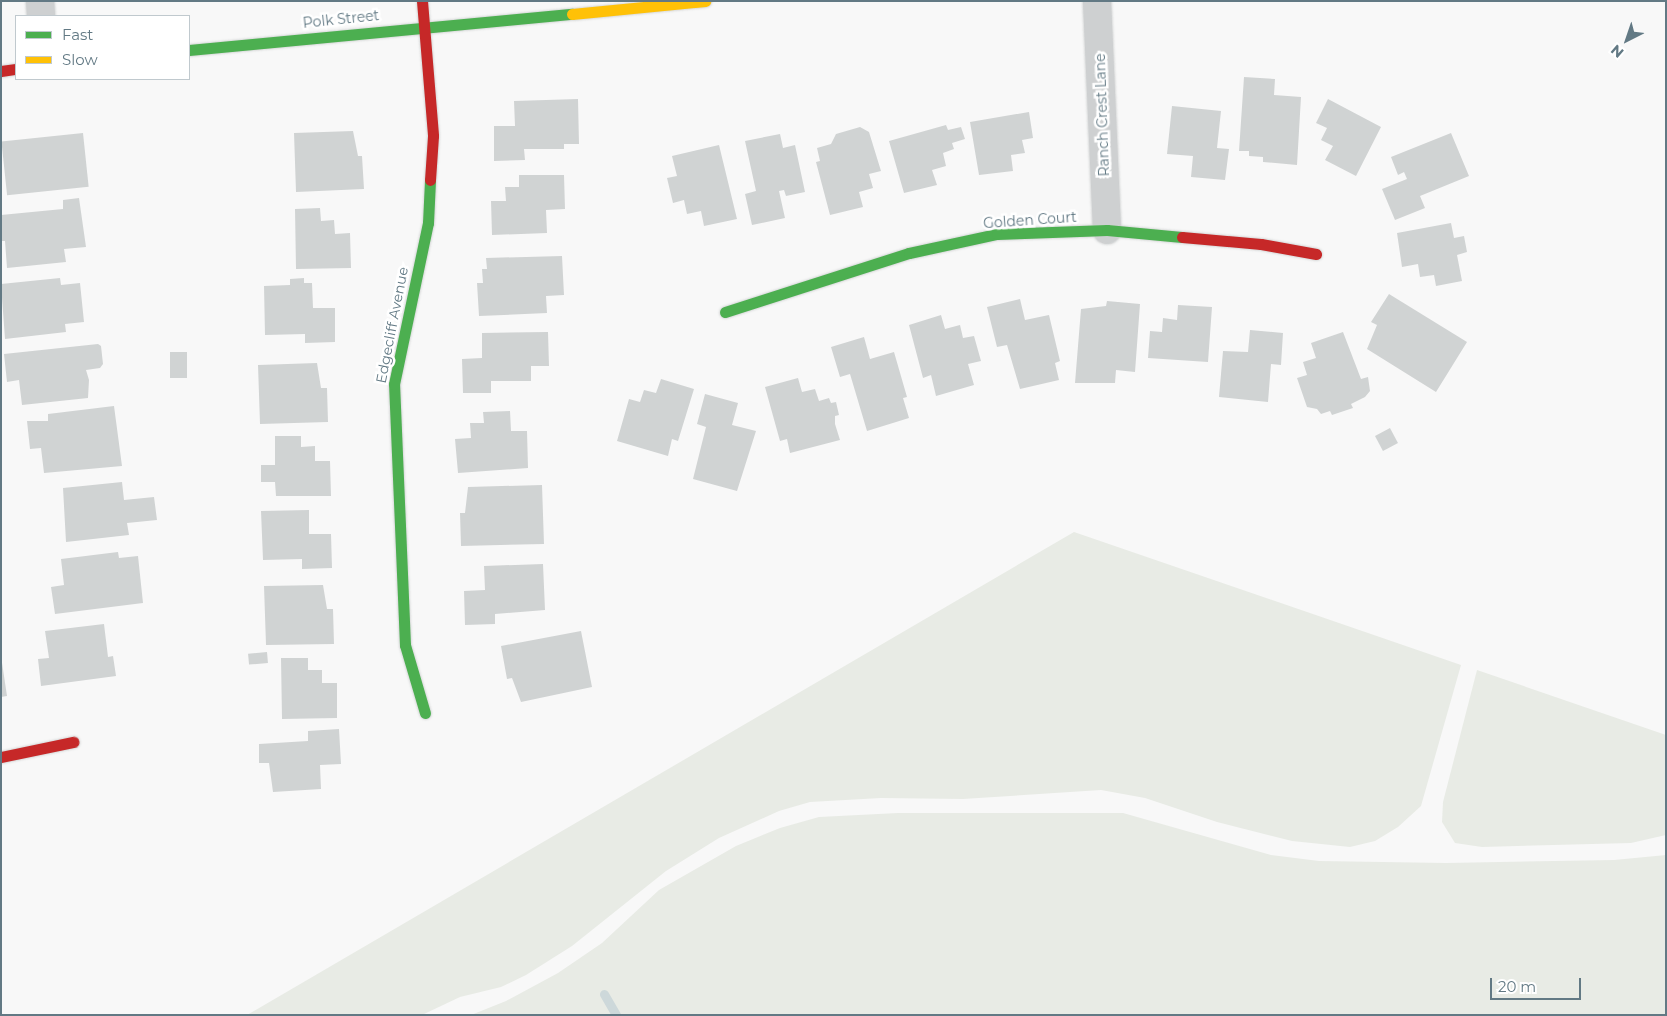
<!DOCTYPE html>
<html>
<head>
<meta charset="utf-8">
<style>
  body { margin:0 }
  #map { position:relative; width:1667px; height:1016px; overflow:hidden; background:#f8f8f8; font-family:Montserrat,sans-serif }
  div>[style] { position:absolute }
  [style*='--x'] { left:calc(var(--x)*1px); top:calc(var(--y)*1px); width:calc(var(--w)*1px); rotate:calc(var(--a)*1deg) }
  .green>* { inset:0; background:#e8ebe5 }
  .stream>* { height:9px; margin:-4.5px; padding:0 4.5px; transform-origin:4.5px; border-radius:4.5px; background:#cdd8da }
  .building>* { inset:0; background:#d0d3d3; transform-origin:0 0 }
  .roads { filter:drop-shadow(0 0 1px #d4d6d6) drop-shadow(0 0 1px #d4d6d6) }
  .street>* { height:28px; margin:-14px; padding:0 14px; transform-origin:14px; border-radius:14px; background:#ced0d1 }
  .fast>* { height:11px; margin:-5.5px; padding:0 5.5px; transform-origin:5.5px; border-radius:5.5px; background:#4caf50 }
  .slow>* { height:11px; margin:-5.5px; padding:0 5.5px; transform-origin:5.5px; border-radius:5.5px; background:#ffc107 }
  .jam>* { height:11px; margin:-5.5px; padding:0 5.5px; transform-origin:5.5px; border-radius:5.5px; background:#c62828 }
  span { translate:-50% -50%; white-space:nowrap; text-align:center; line-height:1.15; -webkit-text-stroke:5px #fff; paint-order:stroke }
  .street-label { font-size:14px; color:#627984 }
  .frame { position:absolute; inset:0; border:2px solid #627984; pointer-events:none }
  .legend { position:absolute; left:15px; top:15px; width:175px; height:65px; box-sizing:border-box; background:#fff; border:1px solid #c0c9ce; margin:0; padding:6px 9px; list-style:none; font-size:15px; color:#627984 }
  .legend li { display:flex; align-items:center; gap:10px; height:25px }
  .legend b { width:25px; border:1px solid #c0c9ce }
  .north { position:absolute; left:1602px; top:15px; width:50px; height:50px; -webkit-text-stroke:4px #fff; paint-order:stroke; rotate:221deg; font-size:14px; font-weight:700; line-height:20px; text-align:center; color:#627984 }
  .north::after { content:''; display:block; margin:auto; width:18px; height:22px; background:#627984; clip-path:polygon(50% 0,100% 100%,50% 72%,0 100%) }
  .scale { position:absolute; left:1490px; top:978px; width:91px; height:22px; box-sizing:border-box; border:2px solid #627984; border-top:0; padding-left:6px; font-size:15px; line-height:18px; white-space:nowrap; color:#627984; -webkit-text-stroke:4px #fff; paint-order:stroke }
</style>
</head>
<body>
<div id="map">
  <div class="green">
    <i style="clip-path:polygon(1074px 532px,1461px 665px,1421px 806px,1398px 827px,1375px 841px,1350px 847px,1292px 841px,1217px 822px,1145px 798px,1101px 790px,963px 799px,881px 798px,810px 802px,779px 811px,719px 838px,666px 871px,572px 946px,526px 975px,501px 987px,460px 997px,422px 1015px,247px 1015px)"></i>
    <i style="clip-path:polygon(1477px 670px,1666px 735px,1666px 835px,1631px 843px,1482px 847px,1455px 843px,1442px 822px,1443px 802px)"></i>
    <i style="clip-path:polygon(898px 813px,1123px 813px,1271px 855px,1319px 861px,1446px 863px,1614px 860px,1666px 855px,1666px 1015px,471px 1015px,506px 1001px,558px 973px,602px 943px,659px 890px,736px 846px,780px 828px,819px 817px)"></i>
  </div>
  <div class="stream">
    <i style="--x:604;--y:994;--w:24;--a:60"></i>
  </div>
  <div class="building">
    <i style="clip-path:polygon(1244px 77px,1275px 79px,1274px 95px,1301px 97px,1297px 165px,1263px 162px,1263px 157px,1249px 156px,1249px 151px,1239px 151px)"></i>
    <i style="clip-path:polygon(578px 99px,579px 144px,564px 144px,564px 149px,524px 149px,525px 160px,494px 161px,494px 126px,515px 126px,514px 101px)"></i>
    <i style="clip-path:polygon(1328px 99px,1381px 127px,1356px 176px,1325px 160px,1333px 146px,1321px 140px,1327px 128px,1316px 123px)"></i>
    <i style="clip-path:polygon(1172px 106px,1221px 111px,1217px 148px,1229px 149px,1225px 180px,1191px 177px,1193px 156px,1167px 154px)"></i>
    <i style="clip-path:polygon(1029px 112px,1033px 138px,1022px 140px,1025px 153px,1011px 155px,1013px 171px,979px 175px,970px 122px)"></i>
    <i style="clip-path:polygon(946px 125px,948px 130px,961px 127px,965px 139px,952px 143px,954px 149px,943px 153px,946px 166px,932px 170px,937px 185px,904px 193px,889px 141px)"></i>
    <i style="clip-path:polygon(860px 127px,869px 132px,881px 171px,869px 174px,873px 188px,859px 192px,863px 207px,830px 215px,816px 162px,820px 161px,817px 148px,831px 144px,836px 134px)"></i>
    <i style="clip-path:polygon(353px 131px,358px 156px,362px 156px,364px 189px,296px 192px,294px 133px)"></i>
    <i style="left:83px;top:133px;width:54px;height:82px;rotate:84deg"></i>
    <i style="clip-path:polygon(1451px 133px,1469px 176px,1420px 196px,1425px 208px,1395px 220px,1382px 189px,1407px 179px,1404px 172px,1398px 175px,1391px 157px)"></i>
    <i style="clip-path:polygon(780px 134px,783px 148px,795px 145px,805px 192px,786px 196px,784px 190px,779px 191px,785px 218px,752px 225px,745px 194px,756px 191px,745px 141px)"></i>
    <i style="clip-path:polygon(719px 145px,737px 219px,704px 226px,701px 211px,687px 214px,684px 200px,673px 203px,667px 178px,677px 176px,672px 156px)"></i>
    <i style="clip-path:polygon(519px 175px,564px 175px,565px 209px,546px 210px,547px 233px,492px 235px,491px 201px,506px 201px,505px 187px,519px 187px)"></i>
    <i style="clip-path:polygon(79px 198px,86px 247px,64px 249px,66px 262px,7px 268px,5px 241px,1px 241px,1px 215px,63px 209px,63px 200px)"></i>
    <i style="clip-path:polygon(320px 208px,321px 221px,334px 220px,335px 234px,350px 233px,351px 268px,296px 269px,295px 209px)"></i>
    <i style="clip-path:polygon(1451px 223px,1454px 238px,1464px 236px,1467px 252px,1457px 255px,1462px 281px,1436px 286px,1434px 275px,1420px 277px,1418px 264px,1402px 267px,1397px 233px)"></i>
    <i style="clip-path:polygon(562px 256px,564px 295px,546px 296px,547px 313px,479px 316px,477px 283px,483px 283px,482px 269px,487px 269px,486px 258px)"></i>
    <i style="clip-path:polygon(60px 278px,61px 285px,80px 283px,84px 322px,65px 324px,66px 332px,5px 339px,1px 284px)"></i>
    <i style="clip-path:polygon(304px 278px,304px 283px,312px 283px,313px 308px,335px 308px,335px 342px,305px 343px,305px 334px,265px 335px,264px 286px,290px 285px,290px 279px)"></i>
    <i style="clip-path:polygon(1389px 294px,1467px 342px,1436px 392px,1367px 349px,1377px 325px,1371px 322px)"></i>
    <i style="clip-path:polygon(1020px 299px,1025px 320px,1049px 315px,1060px 361px,1055px 363px,1059px 380px,1020px 389px,1007px 345px,997px 347px,987px 307px)"></i>
    <i style="clip-path:polygon(1107px 301px,1140px 304px,1135px 372px,1116px 370px,1115px 383px,1075px 383px,1081px 309px,1106px 306px)"></i>
    <i style="clip-path:polygon(1178px 305px,1212px 307px,1208px 362px,1148px 358px,1150px 331px,1162px 332px,1163px 318px,1177px 320px)"></i>
    <i style="clip-path:polygon(941px 315px,945px 329px,960px 325px,963px 338px,974px 336px,981px 361px,968px 364px,974px 385px,936px 396px,931px 375px,923px 378px,909px 325px)"></i>
    <i style="clip-path:polygon(1250px 330px,1283px 333px,1281px 365px,1271px 364px,1268px 402px,1219px 397px,1223px 351px,1248px 352px)"></i>
    <i style="clip-path:polygon(548px 332px,549px 366px,531px 366px,531px 381px,491px 381px,491px 393px,463px 393px,462px 359px,482px 358px,482px 333px)"></i>
    <i style="clip-path:polygon(1343px 332px,1361px 379px,1368px 377px,1370px 391px,1365px 397px,1351px 404px,1353px 408px,1332px 415px,1330px 411px,1321px 414px,1317px 409px,1307px 407px,1297px 378px,1307px 375px,1303px 362px,1316px 358px,1311px 343px)"></i>
    <i style="clip-path:polygon(864px 337px,870px 359px,894px 352px,907px 397px,903px 398px,909px 418px,867px 431px,850px 374px,840px 377px,831px 347px)"></i>
    <i style="clip-path:polygon(98px 344px,101px 346px,103px 364px,100px 368px,86px 370px,89px 380px,88px 398px,22px 405px,19px 380px,7px 382px,4px 354px)"></i>
    <i style="left:170px;top:352px;width:17px;height:26px"></i>
    <i style="clip-path:polygon(317px 363px,321px 388px,327px 388px,328px 422px,260px 424px,258px 365px)"></i>
    <i style="clip-path:polygon(798px 378px,802px 392px,815px 389px,819px 401px,829px 398px,831px 403px,836px 402px,839px 415px,835px 416px,835px 424px,840px 440px,790px 453px,787px 439px,780px 441px,765px 387px)"></i>
    <i style="clip-path:polygon(661px 379px,694px 389px,678px 441px,672px 439px,668px 456px,617px 441px,629px 399px,640px 402px,644px 390px,656px 393px)"></i>
    <i style="clip-path:polygon(705px 394px,738px 403px,732px 425px,756px 431px,737px 491px,693px 479px,706px 427px,697px 424px)"></i>
    <i style="clip-path:polygon(114px 406px,122px 466px,44px 473px,41px 448px,30px 449px,27px 421px,48px 421px,48px 414px)"></i>
    <i style="clip-path:polygon(510px 411px,511px 431px,527px 431px,528px 468px,458px 473px,455px 439px,471px 438px,470px 423px,484px 423px,483px 412px)"></i>
    <i style="left:1390px;top:428px;width:17px;height:17px;rotate:62deg"></i>
    <i style="clip-path:polygon(275px 436px,301px 436px,301px 447px,315px 446px,315px 461px,330px 461px,331px 496px,276px 496px,275px 482px,261px 482px,261px 465px,275px 465px)"></i>
    <i style="clip-path:polygon(122px 482px,124px 500px,154px 497px,157px 520px,127px 523px,129px 535px,66px 542px,63px 488px)"></i>
    <i style="clip-path:polygon(542px 485px,544px 544px,461px 546px,460px 513px,465px 513px,468px 487px)"></i>
    <i style="clip-path:polygon(309px 510px,309px 534px,331px 534px,332px 568px,302px 569px,302px 559px,263px 560px,261px 511px)"></i>
    <i style="clip-path:polygon(118px 552px,119px 558px,138px 556px,143px 603px,55px 614px,51px 587px,64px 585px,61px 559px)"></i>
    <i style="clip-path:polygon(543px 564px,545px 610px,495px 614px,495px 624px,465px 625px,464px 591px,485px 590px,484px 566px)"></i>
    <i style="clip-path:polygon(323px 585px,327px 609px,333px 609px,334px 644px,266px 645px,264px 586px)"></i>
    <i style="clip-path:polygon(104px 624px,108px 657px,113px 656px,116px 676px,41px 686px,38px 659px,49px 658px,45px 631px)"></i>
    <i style="clip-path:polygon(581px 631px,592px 687px,521px 702px,512px 678px,507px 679px,501px 646px)"></i>
    <i style="left:267px;top:652px;width:11px;height:19px;rotate:85deg"></i>
    <i style="clip-path:polygon(1px 656px,7px 696px,1px 697px)"></i>
    <i style="clip-path:polygon(281px 658px,308px 658px,308px 670px,322px 670px,322px 683px,337px 683px,337px 718px,282px 719px)"></i>
    <i style="clip-path:polygon(339px 729px,341px 764px,320px 765px,321px 789px,273px 792px,269px 763px,259px 763px,259px 744px,308px 741px,308px 731px)"></i>
  </div>
  <div class="roads">
    <div class="street">
      <i style="--x:40;--y:1;--w:15;--a:86"></i>
      <i style="--x:1097;--y:1;--w:229;--a:87.5"></i>
    </div>
    <div class="fast">
      <i style="--x:189;--y:50;--w:385;--a:-5.4"></i>
      <i style="--x:725;--y:312;--w:193;--a:-17.8"></i>
      <i style="--x:909;--y:253;--w:90;--a:-12.2"></i>
      <i style="--x:997;--y:234;--w:110;--a:-2.1"></i>
      <i style="--x:1107;--y:230;--w:75;--a:5.3"></i>
      <i style="--x:425;--y:713;--w:71;--a:-106.4"></i>
      <i style="--x:405;--y:645;--w:261;--a:-92.4"></i>
      <i style="--x:394;--y:384;--w:165;--a:-78.1"></i>
      <i style="--x:428;--y:223;--w:43;--a:-87.3"></i>
    </div>
    <div class="slow">
      <i style="--x:572;--y:14;--w:134;--a:-5.6"></i>
    </div>
    <div class="jam">
      <i style="--x:422;--y:1;--w:135;--a:85.3"></i>
      <i style="--x:433;--y:136;--w:44;--a:93.9"></i>
      <i style="--x:1;--y:71;--w:15;--a:-8"></i>
      <i style="--x:1182;--y:237;--w:79;--a:5.1"></i>
      <i style="--x:1261;--y:244;--w:56;--a:10.3"></i>
      <i style="--x:1;--y:757;--w:74;--a:-11.8"></i>
    </div>
  </div>
  <div class="street-label">
    <span style="left:341px;top:19px;rotate:-6deg">Polk Street</span>
    <span style="left:1102px;top:115px;rotate:-92deg">Ranch Crest Lane</span>
    <span style="left:1030px;top:220px;rotate:-4deg">Golden Court</span>
    <span style="left:392px;top:325px;rotate:-79deg">Edgecliff Avenue</span>
  </div>
  <div class="frame"></div>
  <ul class="legend">
  <li><b style="height:6px;background:#4caf50"></b>Fast</li>
  <li><b style="height:6px;background:#ffc107"></b>Slow</li>
  </ul>
  <div class="north">N</div>
  <div class="scale">20 m</div>
</div>
</body>
</html>
